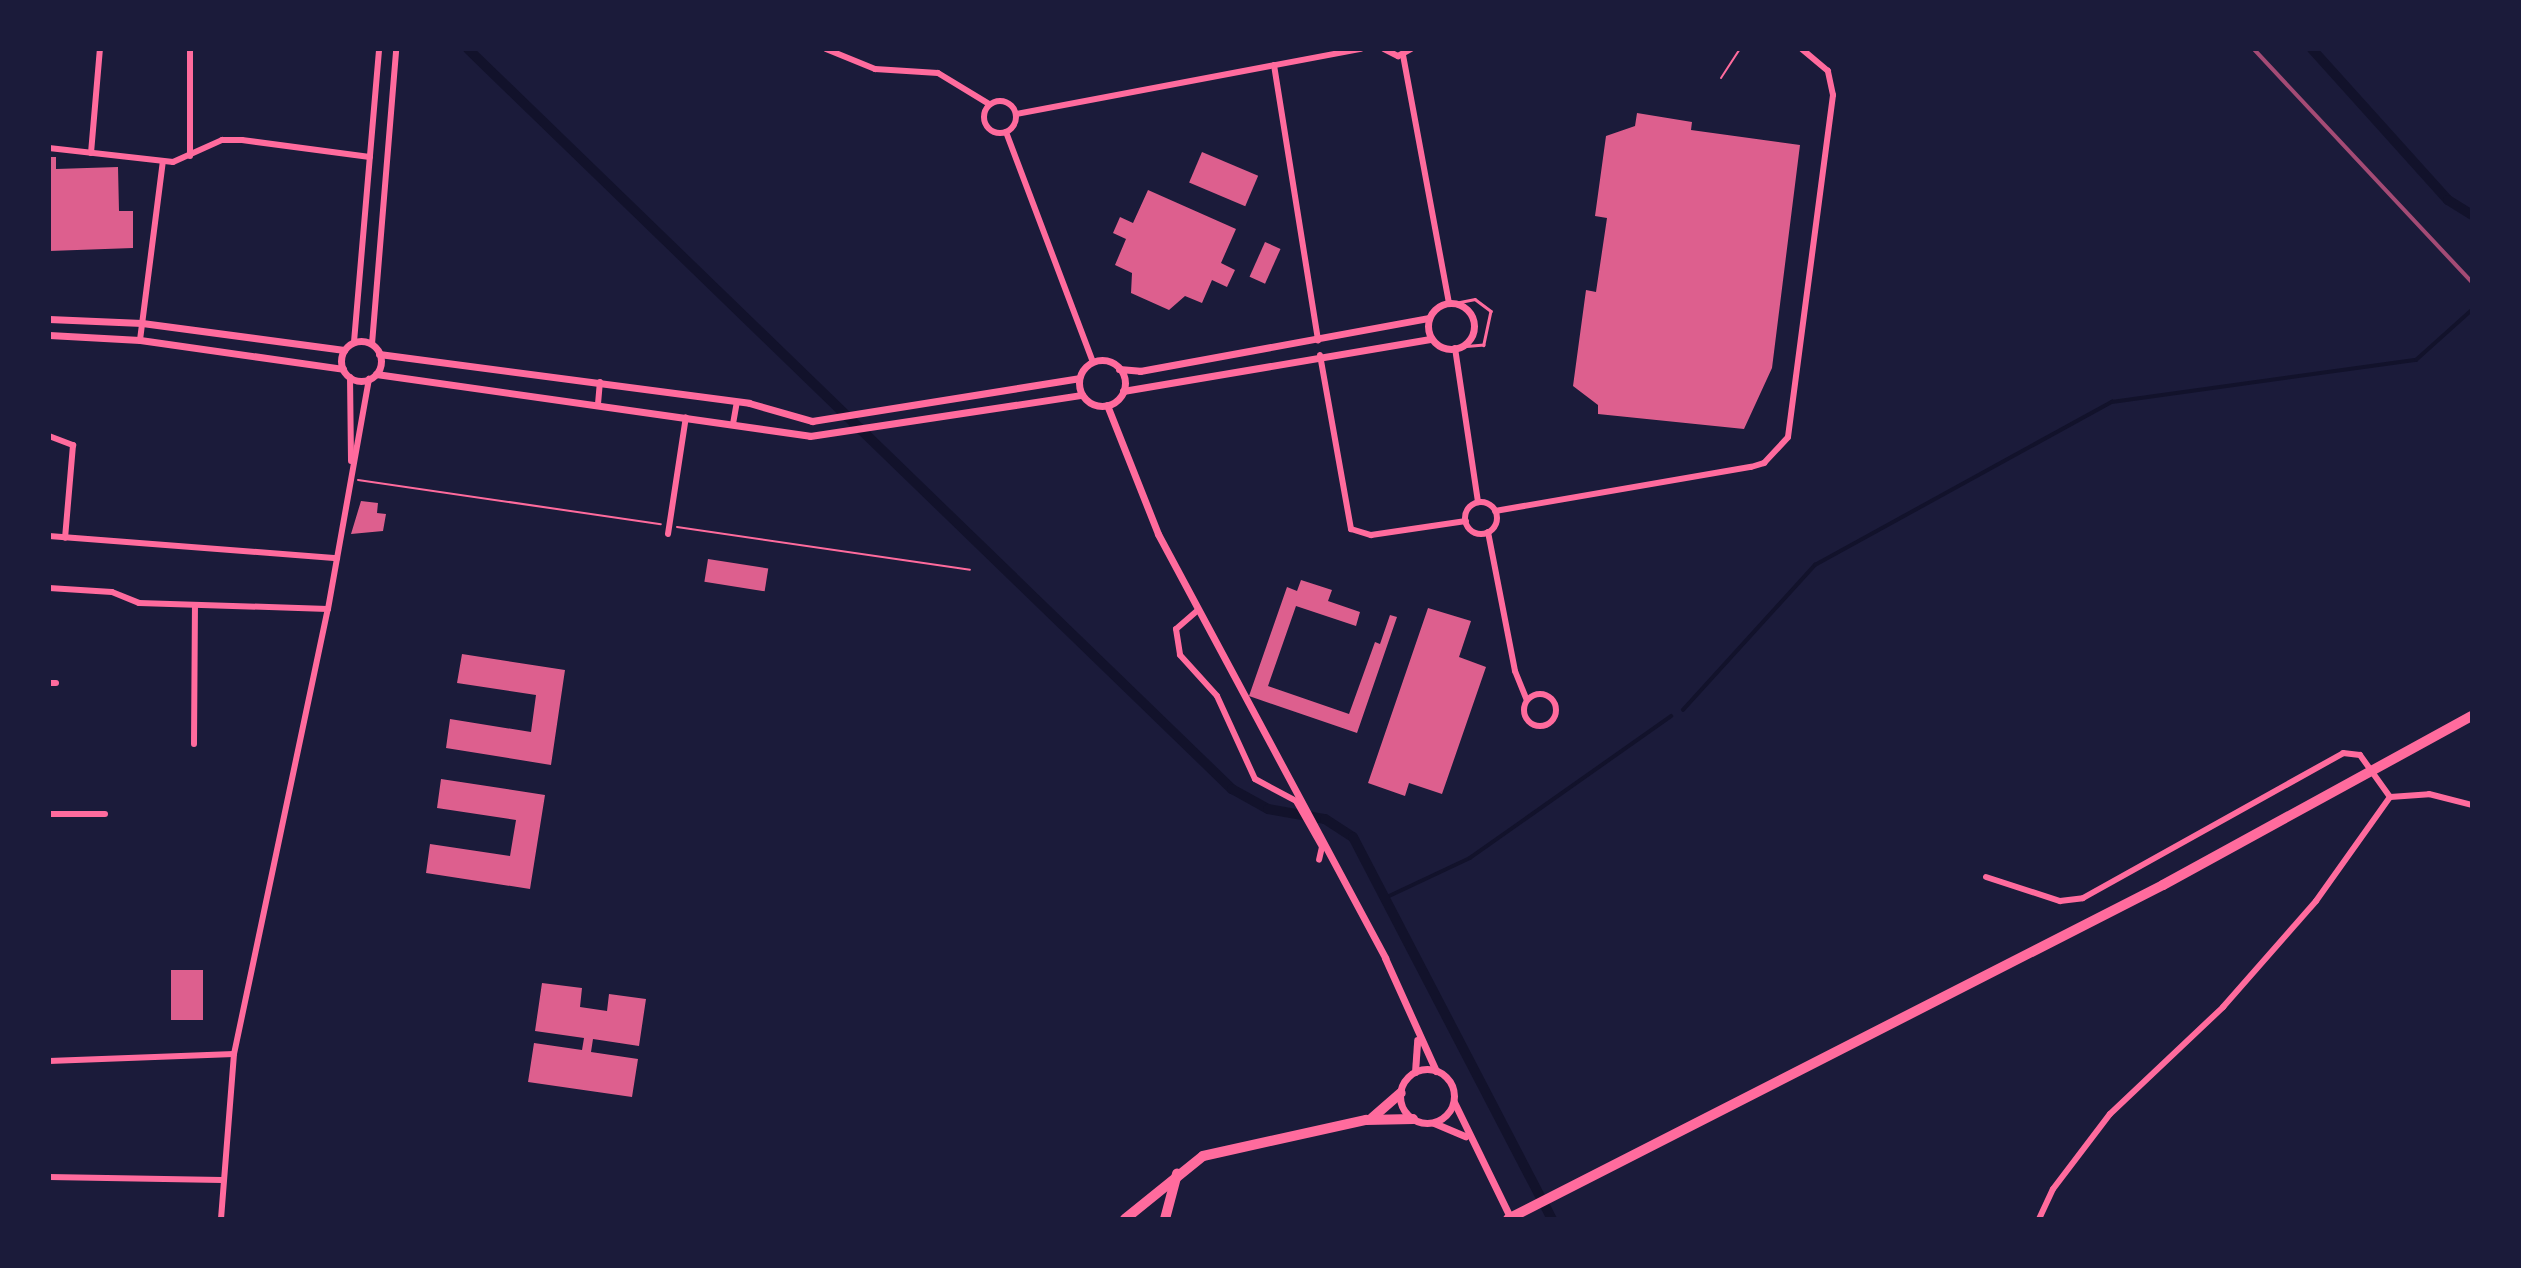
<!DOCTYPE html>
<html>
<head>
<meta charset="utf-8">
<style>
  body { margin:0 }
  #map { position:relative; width:2521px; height:1268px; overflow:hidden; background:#1b1b3a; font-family:Inter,sans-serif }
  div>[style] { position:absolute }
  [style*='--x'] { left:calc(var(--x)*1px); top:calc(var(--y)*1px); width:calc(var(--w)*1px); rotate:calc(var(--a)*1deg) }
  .stream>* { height:3.5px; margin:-1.75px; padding:0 1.75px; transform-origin:1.75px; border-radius:1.75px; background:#12122b }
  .canal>* { height:10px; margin:-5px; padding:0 5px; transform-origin:5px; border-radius:5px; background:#12122b }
  .building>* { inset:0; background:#dd5f8e; transform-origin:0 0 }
  .path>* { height:2px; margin:-1px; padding:0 1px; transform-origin:1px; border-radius:1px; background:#ff6b9d }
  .service>* { height:2.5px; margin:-1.25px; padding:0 1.25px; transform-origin:1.25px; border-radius:1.25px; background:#ff6b9d }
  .minor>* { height:6px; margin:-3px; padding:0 3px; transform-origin:3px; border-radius:3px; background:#ff6b9d }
  .minor>.ring { margin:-3px; padding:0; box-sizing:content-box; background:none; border:6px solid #ff6b9d; border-radius:50% }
  .tertiary>* { height:7px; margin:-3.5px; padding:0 3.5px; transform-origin:3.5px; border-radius:3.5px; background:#ff6b9d }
  .tertiary>.ring { margin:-3.5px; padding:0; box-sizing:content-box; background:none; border:7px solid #ff6b9d; border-radius:50% }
  .trunk>* { height:10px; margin:-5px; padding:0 5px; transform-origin:5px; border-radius:5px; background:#ff6b9d }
  .rail>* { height:3.5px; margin:-1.75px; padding:0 1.75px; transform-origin:1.75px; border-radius:1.75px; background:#a44b75 }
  span { translate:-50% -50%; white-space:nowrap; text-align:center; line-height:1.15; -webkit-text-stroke:5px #1b1b3a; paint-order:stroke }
  .frame { position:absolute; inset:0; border:51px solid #1b1b3a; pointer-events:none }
</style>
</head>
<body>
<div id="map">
  <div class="stream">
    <i style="--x:1683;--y:710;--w:196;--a:-47.7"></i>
    <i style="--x:1815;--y:565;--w:339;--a:-28.8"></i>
    <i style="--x:2112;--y:402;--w:307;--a:-7.9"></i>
    <i style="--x:2416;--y:360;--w:75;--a:-41.8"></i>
    <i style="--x:1385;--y:898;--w:94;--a:-25.2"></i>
    <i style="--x:1470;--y:858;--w:246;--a:-35.2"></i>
  </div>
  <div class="canal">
    <i style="--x:468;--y:49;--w:1064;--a:44.09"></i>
    <i style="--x:1232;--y:789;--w:41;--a:29.1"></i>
    <i style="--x:1268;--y:809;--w:58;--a:10"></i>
    <i style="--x:1325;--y:819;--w:33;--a:33"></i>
    <i style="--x:1353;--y:837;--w:431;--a:62.5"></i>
    <i style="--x:2312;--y:49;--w:203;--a:48"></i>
    <i style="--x:2448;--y:200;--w:28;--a:32"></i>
  </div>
  <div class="building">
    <i style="clip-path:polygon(1637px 113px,1692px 122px,1691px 130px,1800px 145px,1772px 368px,1744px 429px,1598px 414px,1598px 405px,1573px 386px,1586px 290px,1596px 292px,1607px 218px,1595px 216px,1606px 136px,1635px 126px)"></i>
    <i style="left:1202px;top:152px;width:61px;height:33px;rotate:23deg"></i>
    <i style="clip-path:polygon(49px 157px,56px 157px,56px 169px,118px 167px,119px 211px,133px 211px,133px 248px,49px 251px)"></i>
    <i style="clip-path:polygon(1148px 190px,1236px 229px,1221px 263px,1235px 270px,1227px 287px,1212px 280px,1202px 303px,1185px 296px,1169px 310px,1131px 293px,1132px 273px,1115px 265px,1126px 239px,1113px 233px,1120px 217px,1133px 223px)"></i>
    <i style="left:1265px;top:242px;width:17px;height:38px;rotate:24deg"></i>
    <i style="clip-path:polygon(361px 501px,378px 503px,377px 513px,386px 514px,383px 531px,351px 534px)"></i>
    <i style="left:708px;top:559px;width:61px;height:23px;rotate:9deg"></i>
    <i style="clip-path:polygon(1301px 580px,1332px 590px,1328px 601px,1360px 612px,1356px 626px,1296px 606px,1268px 686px,1349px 714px,1375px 642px,1380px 644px,1390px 615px,1397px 617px,1357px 733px,1249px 696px,1287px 587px,1297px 591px)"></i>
    <i style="clip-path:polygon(1428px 608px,1471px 621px,1459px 657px,1486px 667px,1442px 794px,1409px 783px,1405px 796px,1368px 783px)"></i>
    <i style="clip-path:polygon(462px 654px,565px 670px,551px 765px,446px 748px,450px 719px,531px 732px,536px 695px,457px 683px)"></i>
    <i style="clip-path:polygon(441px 779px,545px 795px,530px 889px,426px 873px,430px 844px,510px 856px,516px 820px,437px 808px)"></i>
    <i style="left:171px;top:970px;width:32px;height:50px"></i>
    <i style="clip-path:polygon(542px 983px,582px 988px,580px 1007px,607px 1011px,609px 994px,646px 999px,639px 1046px,593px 1039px,591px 1052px,638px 1059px,632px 1097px,528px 1082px,534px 1043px,582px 1050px,584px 1038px,535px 1031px)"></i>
  </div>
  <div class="path">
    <i style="--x:1721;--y:78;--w:35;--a:-57"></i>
    <i style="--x:358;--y:480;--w:306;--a:8.3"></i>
    <i style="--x:677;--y:527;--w:296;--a:8.3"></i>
  </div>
  <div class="service">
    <i style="--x:1455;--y:303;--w:20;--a:-11"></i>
    <i style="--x:1475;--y:299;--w:20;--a:37"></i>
    <i style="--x:1491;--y:311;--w:35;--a:102"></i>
    <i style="--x:1484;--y:345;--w:23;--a:175"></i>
  </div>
  <div class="minor">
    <i style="--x:190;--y:49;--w:107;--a:90"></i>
    <i style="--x:826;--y:49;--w:53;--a:22.2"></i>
    <i style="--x:875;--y:69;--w:63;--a:3.6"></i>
    <i style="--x:938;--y:73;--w:60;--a:31.3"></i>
    <i style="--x:1384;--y:49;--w:16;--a:27"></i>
    <i style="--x:1398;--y:56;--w:15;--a:-28"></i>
    <i style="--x:1403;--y:55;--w:252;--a:79.5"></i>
    <i style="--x:1274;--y:65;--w:279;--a:80.9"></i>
    <i class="ring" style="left:984px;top:101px;width:26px;height:26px"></i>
    <i style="--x:1016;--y:114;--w:351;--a:-10.7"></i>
    <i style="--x:1006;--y:132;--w:246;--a:69.3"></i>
    <i style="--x:49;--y:148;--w:125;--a:6.4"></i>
    <i style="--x:173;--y:162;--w:54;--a:-24.2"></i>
    <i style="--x:222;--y:140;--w:20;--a:0"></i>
    <i style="--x:242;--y:140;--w:129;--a:7.6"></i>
    <i style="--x:91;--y:153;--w:104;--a:-85.1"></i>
    <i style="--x:140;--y:340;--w:180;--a:-82.7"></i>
    <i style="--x:354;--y:342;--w:294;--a:-85.1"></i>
    <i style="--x:372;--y:344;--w:296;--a:-85.3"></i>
    <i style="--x:1455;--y:348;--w:156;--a:81.5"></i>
    <i style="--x:1320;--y:355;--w:177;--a:79.9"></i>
    <i style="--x:1351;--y:529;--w:21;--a:17"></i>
    <i style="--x:1371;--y:535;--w:96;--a:-8.4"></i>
    <i style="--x:350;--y:377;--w:84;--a:89.3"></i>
    <i style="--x:598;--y:404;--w:22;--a:-85"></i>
    <i style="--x:733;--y:424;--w:22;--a:-80"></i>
    <i style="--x:49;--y:436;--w:26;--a:21"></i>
    <i style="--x:73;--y:445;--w:93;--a:94.9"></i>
    <i class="ring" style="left:1465px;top:502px;width:26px;height:26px"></i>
    <i style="--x:1495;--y:511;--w:260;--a:-9.8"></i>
    <i style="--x:1751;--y:467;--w:14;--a:-17"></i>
    <i style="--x:1764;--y:463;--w:35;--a:-47"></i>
    <i style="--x:1788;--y:437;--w:345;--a:-82.5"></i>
    <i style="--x:1833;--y:95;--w:25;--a:-102"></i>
    <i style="--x:1828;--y:71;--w:34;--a:-140"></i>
    <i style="--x:1488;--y:532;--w:142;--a:79"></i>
    <i style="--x:1515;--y:671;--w:31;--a:68"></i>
    <i style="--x:668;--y:534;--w:118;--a:-81.3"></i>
    <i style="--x:49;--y:536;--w:289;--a:4.4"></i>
    <i style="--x:49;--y:588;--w:63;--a:3.6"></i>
    <i style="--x:112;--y:592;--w:29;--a:22"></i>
    <i style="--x:139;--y:603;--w:189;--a:1.8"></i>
    <i style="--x:1198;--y:610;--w:29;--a:139"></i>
    <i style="--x:1176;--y:629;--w:26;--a:81"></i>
    <i style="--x:1180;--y:655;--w:55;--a:47.9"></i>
    <i style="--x:1217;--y:696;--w:91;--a:65.4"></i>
    <i style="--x:1255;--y:779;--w:47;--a:28.2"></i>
    <i style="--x:1296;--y:801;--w:53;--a:60.5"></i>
    <i style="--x:1322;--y:847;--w:13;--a:103"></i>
    <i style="--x:49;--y:683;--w:7;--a:0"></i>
    <i class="ring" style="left:1524px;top:694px;width:26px;height:26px"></i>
    <i style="--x:194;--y:744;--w:139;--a:-89.6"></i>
    <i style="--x:49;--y:814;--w:56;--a:0"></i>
    <i style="--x:1986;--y:877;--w:78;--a:18"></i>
    <i style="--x:2060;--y:901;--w:23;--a:-7"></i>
    <i style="--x:2083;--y:898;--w:298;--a:-29.1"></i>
    <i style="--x:2343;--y:753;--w:17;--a:7"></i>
    <i style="--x:2360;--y:755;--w:52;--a:54.5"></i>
    <i style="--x:49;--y:1061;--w:185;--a:-2.2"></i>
    <i style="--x:49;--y:1177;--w:173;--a:1"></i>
    <i style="--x:221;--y:1219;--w:166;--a:-85.5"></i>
    <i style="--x:234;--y:1054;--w:455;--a:-78.1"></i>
    <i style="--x:328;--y:609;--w:234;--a:-79.9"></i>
    <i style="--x:2039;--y:1219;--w:33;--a:-65"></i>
    <i style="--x:2053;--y:1189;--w:94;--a:-52.8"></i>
    <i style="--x:2110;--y:1114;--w:156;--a:-43.4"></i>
    <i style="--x:2223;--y:1007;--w:141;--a:-48.7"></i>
    <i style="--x:2316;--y:901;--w:128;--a:-54.6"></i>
    <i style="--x:2390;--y:797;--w:39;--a:-4"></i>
    <i style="--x:2429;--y:794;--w:44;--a:14.3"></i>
  </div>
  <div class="tertiary">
    <i class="ring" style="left:1428px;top:303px;width:39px;height:39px"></i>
    <i style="--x:49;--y:319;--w:93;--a:2.5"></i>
    <i style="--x:142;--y:323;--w:204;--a:7.6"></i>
    <i style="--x:49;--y:335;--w:91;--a:3.1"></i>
    <i style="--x:140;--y:340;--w:205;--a:8.1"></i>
    <i class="ring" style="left:341px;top:341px;width:33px;height:33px"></i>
    <i style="--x:379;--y:354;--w:373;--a:7.5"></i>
    <i style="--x:749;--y:403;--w:66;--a:15.9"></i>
    <i style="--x:812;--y:421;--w:270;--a:-9.1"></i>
    <i class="ring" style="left:1079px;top:360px;width:39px;height:39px"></i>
    <i style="--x:1119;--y:369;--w:21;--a:5"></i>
    <i style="--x:1140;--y:371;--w:294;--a:-10.4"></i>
    <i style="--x:376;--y:374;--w:438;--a:8.1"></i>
    <i style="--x:810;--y:436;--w:275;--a:-8.6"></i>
    <i style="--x:1123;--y:391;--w:313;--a:-9.6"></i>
    <i style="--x:1107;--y:405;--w:139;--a:68.4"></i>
    <i style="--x:1158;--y:534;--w:481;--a:61.8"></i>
    <i style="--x:1385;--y:958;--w:124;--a:65.7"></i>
    <i class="ring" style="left:1400px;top:1069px;width:47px;height:47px"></i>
    <i style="--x:1415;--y:1072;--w:32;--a:-86"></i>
    <i style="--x:1454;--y:1102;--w:130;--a:64"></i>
    <i style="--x:1434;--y:1123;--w:34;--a:23"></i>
  </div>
  <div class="trunk">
    <i style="--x:1372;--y:1118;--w:38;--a:-41"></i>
    <i style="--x:1125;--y:1219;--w:100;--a:-38.9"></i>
    <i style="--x:1203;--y:1156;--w:167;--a:-12.5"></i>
    <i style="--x:1366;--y:1120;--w:47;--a:-1.2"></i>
    <i style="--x:1165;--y:1219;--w:47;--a:-75.1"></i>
    <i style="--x:1508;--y:1219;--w:735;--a:-27.02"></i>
    <i style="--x:2163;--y:885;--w:352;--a:-28.7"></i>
  </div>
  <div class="rail">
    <i style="--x:2254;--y:49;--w:319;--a:46.9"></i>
  </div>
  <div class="frame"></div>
</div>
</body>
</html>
